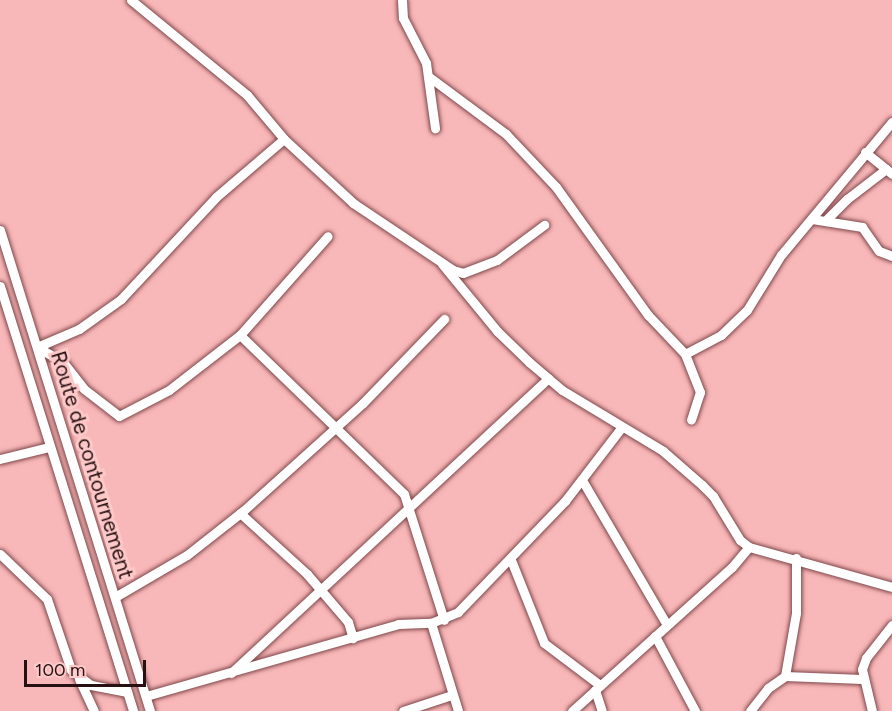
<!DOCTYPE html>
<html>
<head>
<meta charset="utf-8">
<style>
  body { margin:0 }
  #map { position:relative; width:892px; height:711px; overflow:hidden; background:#f8b7b8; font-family:Figtree,sans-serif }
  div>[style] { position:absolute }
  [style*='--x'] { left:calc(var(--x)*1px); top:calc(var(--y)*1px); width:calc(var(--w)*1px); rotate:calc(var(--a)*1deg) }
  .roads { filter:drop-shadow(0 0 2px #80484b) drop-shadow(0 0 2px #80484b) }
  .minor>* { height:9px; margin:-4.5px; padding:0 4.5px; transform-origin:4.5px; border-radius:4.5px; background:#fff }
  span { translate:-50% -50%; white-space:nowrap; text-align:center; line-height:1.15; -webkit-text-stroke:6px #fdc8c8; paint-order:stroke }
  .street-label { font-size:21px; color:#271011 }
  .scale { position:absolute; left:24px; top:660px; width:122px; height:27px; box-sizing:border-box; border:3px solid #271011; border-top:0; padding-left:8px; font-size:18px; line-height:21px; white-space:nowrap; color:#271011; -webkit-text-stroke:4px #fdc8c8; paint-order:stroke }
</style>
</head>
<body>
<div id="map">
  <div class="roads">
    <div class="minor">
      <i style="--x:131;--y:0;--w:150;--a:39.3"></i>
      <i style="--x:247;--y:95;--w:57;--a:49.9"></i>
      <i style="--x:284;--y:139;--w:94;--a:42.8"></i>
      <i style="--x:353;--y:203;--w:120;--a:33.8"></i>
      <i style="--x:453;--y:270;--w:10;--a:17"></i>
      <i style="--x:463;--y:273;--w:36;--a:-21"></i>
      <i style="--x:497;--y:260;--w:59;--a:-36.7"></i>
      <i style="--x:402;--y:0;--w:18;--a:87"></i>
      <i style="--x:403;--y:18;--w:51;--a:62.9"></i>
      <i style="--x:426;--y:63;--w:66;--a:82.1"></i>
      <i style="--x:428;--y:76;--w:97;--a:36.6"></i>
      <i style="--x:506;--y:134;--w:73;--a:46.7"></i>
      <i style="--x:556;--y:187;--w:158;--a:54.3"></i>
      <i style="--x:648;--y:315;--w:54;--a:46.5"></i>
      <i style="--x:685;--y:354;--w:41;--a:68.5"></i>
      <i style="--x:700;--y:392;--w:29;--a:108"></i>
      <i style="--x:865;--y:152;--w:27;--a:39"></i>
      <i style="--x:812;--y:219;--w:51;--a:9.1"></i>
      <i style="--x:862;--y:227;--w:29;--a:55"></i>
      <i style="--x:879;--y:251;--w:14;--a:21"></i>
      <i style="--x:826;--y:220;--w:30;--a:-45"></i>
      <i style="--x:847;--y:199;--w:49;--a:-37.6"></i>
      <i style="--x:886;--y:169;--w:8;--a:40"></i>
      <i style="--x:0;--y:230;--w:504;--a:72.68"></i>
      <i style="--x:442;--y:264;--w:87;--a:50.6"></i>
      <i style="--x:497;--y:331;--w:45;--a:44.1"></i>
      <i style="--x:529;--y:362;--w:43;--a:40.3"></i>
      <i style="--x:562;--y:390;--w:118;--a:31.1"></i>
      <i style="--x:663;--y:451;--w:52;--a:41.1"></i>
      <i style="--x:702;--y:485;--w:16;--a:45"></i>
      <i style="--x:713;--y:496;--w:52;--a:58.5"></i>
      <i style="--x:740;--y:540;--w:11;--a:38"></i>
      <i style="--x:749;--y:547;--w:148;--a:15.6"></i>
      <i style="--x:0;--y:286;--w:445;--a:72.6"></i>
      <i style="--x:240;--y:335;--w:228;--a:44.1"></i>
      <i style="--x:404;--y:494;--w:132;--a:72.4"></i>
      <i style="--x:37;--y:347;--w:30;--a:30"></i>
      <i style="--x:63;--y:362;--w:34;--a:52"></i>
      <i style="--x:84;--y:389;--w:44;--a:37.6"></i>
      <i style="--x:119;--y:416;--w:56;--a:-27.5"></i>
      <i style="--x:169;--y:390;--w:90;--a:-37.8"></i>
      <i style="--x:240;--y:335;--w:132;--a:-48.4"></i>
      <i style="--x:37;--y:347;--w:46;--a:-23.2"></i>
      <i style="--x:79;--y:329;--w:52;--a:-35.5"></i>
      <i style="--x:121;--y:299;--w:139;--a:-47"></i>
      <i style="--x:216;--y:197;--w:89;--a:-40.5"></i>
      <i style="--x:685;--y:354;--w:41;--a:-27.8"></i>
      <i style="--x:721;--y:335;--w:36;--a:-44"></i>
      <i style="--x:747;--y:310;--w:65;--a:-58.3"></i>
      <i style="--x:781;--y:255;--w:173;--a:-50.2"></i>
      <i style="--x:0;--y:459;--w:50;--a:-13.8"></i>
      <i style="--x:582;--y:480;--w:168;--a:59.6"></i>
      <i style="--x:240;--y:513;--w:91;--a:42.3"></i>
      <i style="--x:307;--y:574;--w:63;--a:49.5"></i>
      <i style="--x:348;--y:622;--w:17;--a:73"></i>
      <i style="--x:0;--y:554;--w:65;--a:43.8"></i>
      <i style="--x:47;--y:599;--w:75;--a:71.3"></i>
      <i style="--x:71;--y:670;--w:25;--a:37"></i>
      <i style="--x:91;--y:685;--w:37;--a:11"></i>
      <i style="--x:511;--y:560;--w:89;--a:68.3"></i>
      <i style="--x:544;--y:643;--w:70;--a:36.9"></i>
      <i style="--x:115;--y:597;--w:83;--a:-30.3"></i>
      <i style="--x:187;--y:555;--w:71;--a:-38.2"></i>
      <i style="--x:243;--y:511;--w:161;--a:-42"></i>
      <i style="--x:363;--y:403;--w:117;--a:-46"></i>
      <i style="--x:431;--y:623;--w:92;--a:72.9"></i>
      <i style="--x:655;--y:636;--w:85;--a:61.9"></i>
      <i style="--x:231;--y:673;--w:433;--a:-42.9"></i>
      <i style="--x:785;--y:676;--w:64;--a:-80.1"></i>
      <i style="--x:796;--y:613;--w:55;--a:-90"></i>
      <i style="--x:79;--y:679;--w:35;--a:65"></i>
      <i style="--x:595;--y:690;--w:22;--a:72"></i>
      <i style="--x:146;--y:696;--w:262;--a:-15.9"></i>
      <i style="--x:398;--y:624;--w:33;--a:-2"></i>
      <i style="--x:431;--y:623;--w:29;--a:-22"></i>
      <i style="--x:458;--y:612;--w:154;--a:-46.1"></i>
      <i style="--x:565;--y:501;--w:92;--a:-52.5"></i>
      <i style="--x:403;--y:711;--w:52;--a:-18.1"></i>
      <i style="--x:572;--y:711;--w:215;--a:-42"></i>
      <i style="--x:732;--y:567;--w:26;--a:-50"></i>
      <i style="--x:750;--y:711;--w:29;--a:-52"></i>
      <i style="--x:768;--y:688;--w:21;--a:-35"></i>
      <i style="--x:785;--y:676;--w:77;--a:2.2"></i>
      <i style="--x:872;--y:711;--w:43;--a:-103.4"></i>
      <i style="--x:862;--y:669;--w:12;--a:-70"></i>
      <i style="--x:866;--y:658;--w:42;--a:-51.8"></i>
    </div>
  </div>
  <div class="street-label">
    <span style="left:92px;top:465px;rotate:73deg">Route de contournement</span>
  </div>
  <div class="scale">100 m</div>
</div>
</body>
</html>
